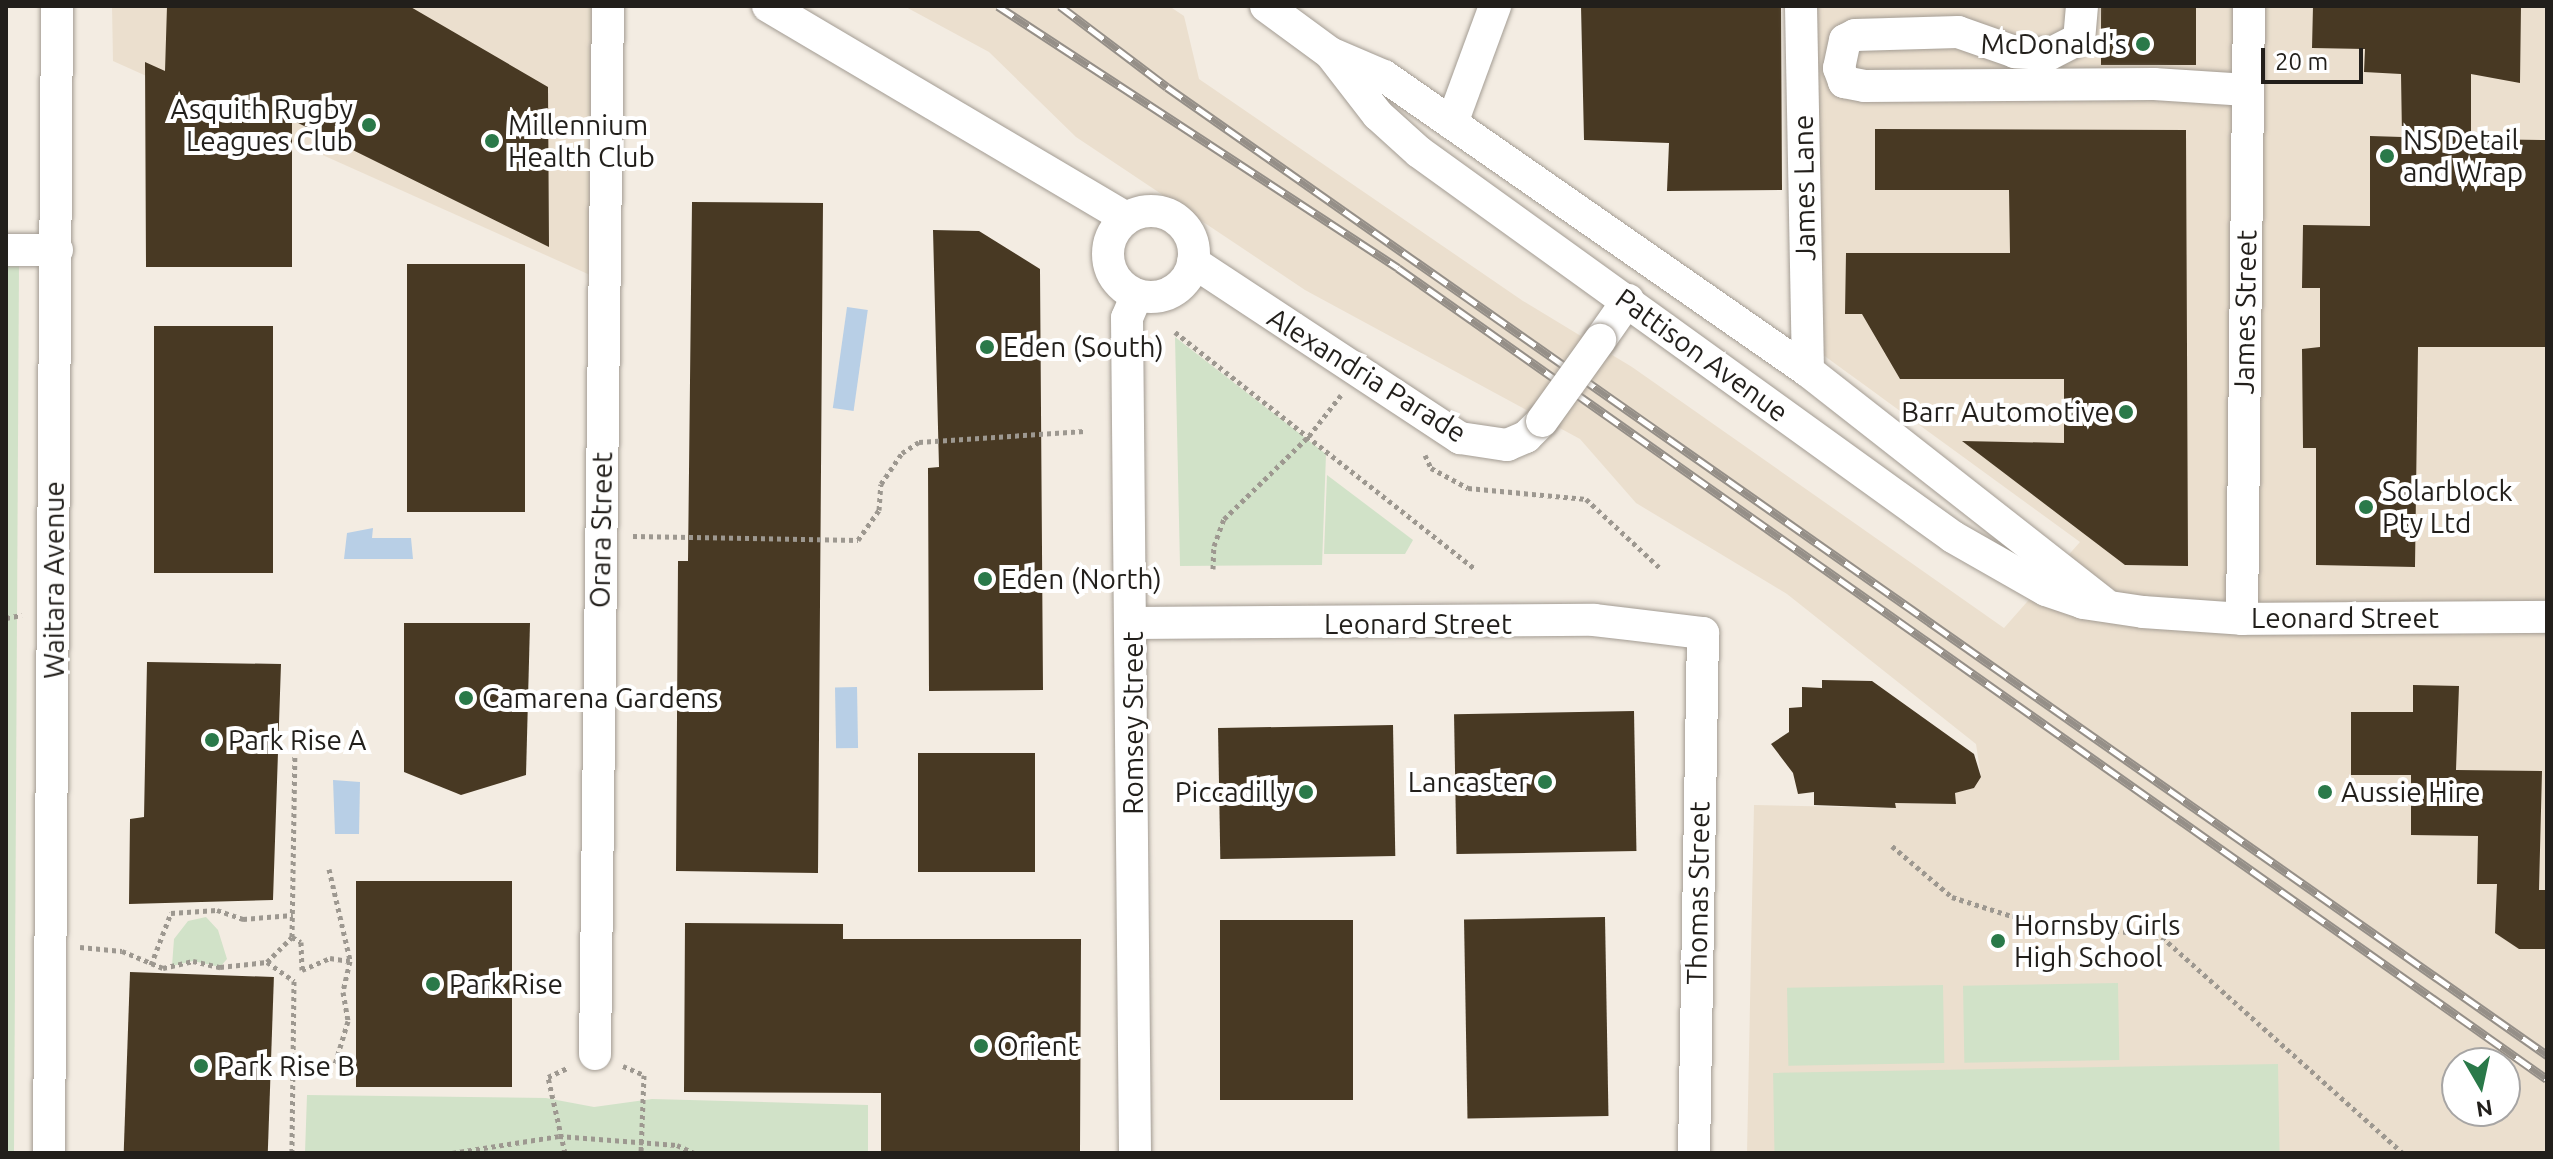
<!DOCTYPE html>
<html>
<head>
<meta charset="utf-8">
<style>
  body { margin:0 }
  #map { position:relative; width:2553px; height:1159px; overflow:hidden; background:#f3ece2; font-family:Ubuntu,sans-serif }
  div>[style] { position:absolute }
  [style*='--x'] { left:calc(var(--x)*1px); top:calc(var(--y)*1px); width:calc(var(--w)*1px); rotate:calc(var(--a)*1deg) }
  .built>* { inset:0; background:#ebdfce }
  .green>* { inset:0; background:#d1e2c8; transform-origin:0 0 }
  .water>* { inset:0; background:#b8cfe6; transform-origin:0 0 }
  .building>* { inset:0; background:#483923; transform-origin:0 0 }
  .path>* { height:5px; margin-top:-2.5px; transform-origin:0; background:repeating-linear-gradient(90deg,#9d9890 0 4px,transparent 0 8px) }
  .roads { filter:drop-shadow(0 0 2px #a39c93) drop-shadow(0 0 2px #a39c93) }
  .minor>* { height:32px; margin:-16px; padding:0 16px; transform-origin:16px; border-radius:16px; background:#fff }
  .minor>.ring { margin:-16px; padding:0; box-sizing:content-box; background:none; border:32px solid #fff; border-radius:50% }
  .rail>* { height:9px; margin-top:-4.5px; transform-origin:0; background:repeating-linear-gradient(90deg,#fff 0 18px,#958f88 0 36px); box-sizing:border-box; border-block:2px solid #958f88 }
  .bridges { filter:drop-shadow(0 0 2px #a39c93) drop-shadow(0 0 2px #a39c93) }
  .minor-bridge>* { height:32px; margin:-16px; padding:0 16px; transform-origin:16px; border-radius:16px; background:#fff }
  .dots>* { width:22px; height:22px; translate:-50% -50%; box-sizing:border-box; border:4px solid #fff; border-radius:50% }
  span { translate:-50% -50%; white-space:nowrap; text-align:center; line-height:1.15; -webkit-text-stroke:8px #fff; paint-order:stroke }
  .poi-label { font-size:28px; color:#221f1b }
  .right { translate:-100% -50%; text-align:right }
  .left { translate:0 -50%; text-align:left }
  .street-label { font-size:28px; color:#221f1b }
  .frame { position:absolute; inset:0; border:8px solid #221f1b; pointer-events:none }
  .north { position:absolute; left:2441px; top:1047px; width:80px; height:80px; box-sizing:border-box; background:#fff; border:2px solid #a7a5a4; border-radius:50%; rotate:171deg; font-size:22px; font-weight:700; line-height:32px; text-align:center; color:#221f1b }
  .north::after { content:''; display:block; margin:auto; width:28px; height:36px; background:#2a7949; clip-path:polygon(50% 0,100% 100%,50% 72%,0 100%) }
  .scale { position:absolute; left:2261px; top:48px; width:102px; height:36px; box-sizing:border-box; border:4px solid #221f1b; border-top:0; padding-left:10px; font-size:24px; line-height:28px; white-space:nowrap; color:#221f1b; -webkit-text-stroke:6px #fff; paint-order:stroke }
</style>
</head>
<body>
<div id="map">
  <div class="built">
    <i style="clip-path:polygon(112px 6px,605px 6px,599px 279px,113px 61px)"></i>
    <i style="clip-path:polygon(evenodd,904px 6px,1169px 6px,1184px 16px,1199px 79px,1523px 301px,1632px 367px,2004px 628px,2080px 542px,1815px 349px,1813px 6px,2547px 6px,2547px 1153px,1747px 1153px,1754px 805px,1895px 808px,1895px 803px,1955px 804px,1955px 793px,1974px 788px,1981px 777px,1976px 744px,1787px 594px,1636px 503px,1580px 439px,1305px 290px,1076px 137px,989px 52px,904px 6px,2457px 1063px,2505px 1063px,2505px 1111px,2457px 1111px,2457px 1063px)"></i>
  </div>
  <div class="green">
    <i style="clip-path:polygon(6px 264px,19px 264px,14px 1153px,6px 1153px)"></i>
    <i style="clip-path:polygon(1175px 337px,1326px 454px,1322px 565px,1180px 566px)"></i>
    <i style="clip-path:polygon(1327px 475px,1413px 540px,1405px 554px,1324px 554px)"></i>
    <i style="clip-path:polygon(206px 917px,218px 930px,227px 959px,220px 967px,193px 961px,172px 966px,174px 939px,188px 921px)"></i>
    <i style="left:2118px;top:983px;width:77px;height:155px;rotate:89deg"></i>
    <i style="left:1943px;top:985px;width:78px;height:156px;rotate:89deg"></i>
    <i style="left:2278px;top:1064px;width:89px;height:505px;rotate:89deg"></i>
    <i style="clip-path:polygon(307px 1095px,546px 1098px,594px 1107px,652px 1099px,868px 1105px,868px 1153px,305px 1153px)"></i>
  </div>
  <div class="water">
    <i style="left:847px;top:307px;width:21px;height:102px;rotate:8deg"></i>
    <i style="clip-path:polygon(373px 528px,372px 538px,411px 538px,413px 559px,344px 559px,347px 533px)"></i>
    <i style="left:857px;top:687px;width:61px;height:22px;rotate:89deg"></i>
    <i style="clip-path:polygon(333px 780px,360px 782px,359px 834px,335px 834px)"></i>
  </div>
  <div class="building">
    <i style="clip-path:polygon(167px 6px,409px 6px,548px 87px,549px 247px,292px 120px,292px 267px,146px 267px,145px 62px,165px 71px)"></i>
    <i style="clip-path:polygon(1581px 6px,1781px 6px,1782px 190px,1667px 191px,1669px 143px,1584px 140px)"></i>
    <i style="left:2101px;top:6px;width:95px;height:59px"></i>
    <i style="clip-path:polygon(2313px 6px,2521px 6px,2520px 83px,2471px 74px,2471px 139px,2547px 140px,2547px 347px,2418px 347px,2415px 567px,2316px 565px,2316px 448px,2303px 448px,2302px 349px,2320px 347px,2320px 288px,2302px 288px,2303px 225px,2370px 226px,2370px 136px,2402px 137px,2401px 74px,2364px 72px,2365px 49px,2312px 48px)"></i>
    <i style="clip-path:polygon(1875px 129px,2186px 130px,2188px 566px,2125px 565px,1962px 441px,2064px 443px,2064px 379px,1900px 379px,1862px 314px,1845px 314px,1846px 253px,2010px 253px,2009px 190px,1875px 190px)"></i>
    <i style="clip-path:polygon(692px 202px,823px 203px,818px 873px,676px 871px,678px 561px,688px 561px)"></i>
    <i style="clip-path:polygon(933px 230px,979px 231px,1040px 269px,1043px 690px,929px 691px,928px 468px,939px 467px)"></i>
    <i style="left:407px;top:264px;width:118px;height:248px"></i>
    <i style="left:154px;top:326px;width:119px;height:247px"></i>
    <i style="clip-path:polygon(404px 623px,530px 623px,526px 775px,461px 795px,404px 772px)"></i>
    <i style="clip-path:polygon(147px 662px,281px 664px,273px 900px,129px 904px,130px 819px,144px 817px)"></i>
    <i style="clip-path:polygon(1822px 680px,1872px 681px,1974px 754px,1981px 777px,1974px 788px,1955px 793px,1956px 804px,1895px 803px,1896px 808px,1814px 805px,1814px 792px,1798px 794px,1793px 773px,1771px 744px,1789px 732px,1789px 708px,1802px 707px,1802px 687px,1822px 688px)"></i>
    <i style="clip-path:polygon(2413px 685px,2459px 686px,2456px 770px,2542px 771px,2539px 890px,2547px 890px,2547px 949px,2519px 949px,2495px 933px,2497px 884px,2477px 884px,2478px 836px,2411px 835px,2411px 775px,2351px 775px,2351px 712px,2413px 712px)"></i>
    <i style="left:1634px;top:711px;width:140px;height:180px;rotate:89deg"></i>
    <i style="left:1393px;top:725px;width:131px;height:175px;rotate:89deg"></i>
    <i style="left:918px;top:753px;width:117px;height:119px"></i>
    <i style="left:356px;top:881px;width:156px;height:206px"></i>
    <i style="left:1605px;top:917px;width:199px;height:141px;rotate:89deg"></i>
    <i style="left:1353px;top:920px;width:180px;height:133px;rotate:90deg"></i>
    <i style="clip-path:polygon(685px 923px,843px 924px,843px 939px,1081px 939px,1080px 1153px,881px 1153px,881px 1093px,684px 1092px)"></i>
    <i style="left:130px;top:972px;width:144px;height:181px;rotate:2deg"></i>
  </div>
  <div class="path">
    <i style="--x:1175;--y:332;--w:382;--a:38.3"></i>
    <i style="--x:1425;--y:455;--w:14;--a:65"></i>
    <i style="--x:1431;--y:468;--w:42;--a:28.4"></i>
    <i style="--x:1468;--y:488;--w:119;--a:5.3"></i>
    <i style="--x:1586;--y:499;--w:103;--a:43"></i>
    <i style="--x:633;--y:536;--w:225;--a:1"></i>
    <i style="--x:858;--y:540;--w:37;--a:-55"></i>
    <i style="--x:879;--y:510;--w:26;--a:-86"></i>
    <i style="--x:881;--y:484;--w:37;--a:-56"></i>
    <i style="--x:902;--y:453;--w:20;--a:-33"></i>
    <i style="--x:919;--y:442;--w:166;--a:-3.8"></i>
    <i style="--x:1213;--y:569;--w:23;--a:-88"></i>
    <i style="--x:1214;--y:546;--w:29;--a:-70"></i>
    <i style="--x:1224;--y:519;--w:119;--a:-44.3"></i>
    <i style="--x:1309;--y:436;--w:52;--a:-52"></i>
    <i style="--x:6;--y:618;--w:16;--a:-11"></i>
    <i style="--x:1892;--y:846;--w:79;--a:40.4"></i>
    <i style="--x:1952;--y:897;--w:63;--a:17.6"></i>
    <i style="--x:2012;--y:916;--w:151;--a:8"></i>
    <i style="--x:2162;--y:937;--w:324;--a:41.9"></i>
    <i style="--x:329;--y:869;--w:93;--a:77"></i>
    <i style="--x:292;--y:937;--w:10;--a:29"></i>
    <i style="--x:301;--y:942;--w:28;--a:88"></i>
    <i style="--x:302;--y:970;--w:30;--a:-23"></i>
    <i style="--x:330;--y:958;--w:20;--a:9"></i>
    <i style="--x:350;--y:961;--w:32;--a:103"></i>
    <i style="--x:343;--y:992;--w:29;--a:80"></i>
    <i style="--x:348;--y:1021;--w:45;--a:106.8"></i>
    <i style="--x:80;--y:947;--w:42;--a:5.4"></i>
    <i style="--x:122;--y:951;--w:44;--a:22.5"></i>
    <i style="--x:163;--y:968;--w:31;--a:-13"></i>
    <i style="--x:193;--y:961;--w:28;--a:13"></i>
    <i style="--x:220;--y:967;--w:47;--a:-6.1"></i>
    <i style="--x:267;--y:962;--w:33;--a:35"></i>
    <i style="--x:294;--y:981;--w:172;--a:90.7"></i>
    <i style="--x:267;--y:962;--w:35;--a:-45"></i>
    <i style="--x:292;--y:937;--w:194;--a:-89.1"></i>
    <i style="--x:151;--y:965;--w:56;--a:-69"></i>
    <i style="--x:171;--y:913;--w:46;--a:-3.7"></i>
    <i style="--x:217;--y:910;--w:28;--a:19"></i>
    <i style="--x:243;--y:919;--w:50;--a:-4.6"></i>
    <i style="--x:623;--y:1066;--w:23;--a:23"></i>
    <i style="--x:644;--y:1075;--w:78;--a:92.2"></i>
    <i style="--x:452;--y:1153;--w:108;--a:-9"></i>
    <i style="--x:559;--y:1136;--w:118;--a:4.4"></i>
    <i style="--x:677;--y:1145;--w:19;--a:25"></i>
    <i style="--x:565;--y:1153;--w:78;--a:-102.6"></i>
    <i style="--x:548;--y:1077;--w:21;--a:-25"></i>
  </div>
  <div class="roads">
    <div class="minor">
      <i style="--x:768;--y:6;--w:416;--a:30.6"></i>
      <i style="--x:1266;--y:6;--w:79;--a:36.3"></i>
      <i style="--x:1330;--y:53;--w:59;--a:23.1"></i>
      <i style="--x:1384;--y:76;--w:517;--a:34.83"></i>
      <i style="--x:1808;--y:371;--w:375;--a:38.1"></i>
      <i style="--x:1801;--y:6;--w:365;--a:88.9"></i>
      <i style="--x:2082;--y:6;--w:33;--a:95"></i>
      <i style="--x:2079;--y:39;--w:34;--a:153"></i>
      <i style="--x:2049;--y:54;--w:34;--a:-177"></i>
      <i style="--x:2015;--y:52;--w:60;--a:-160.7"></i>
      <i style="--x:1958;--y:32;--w:103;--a:178.3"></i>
      <i style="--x:1855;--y:35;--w:11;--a:153"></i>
      <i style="--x:1845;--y:40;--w:29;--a:102"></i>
      <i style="--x:1839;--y:68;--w:15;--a:70"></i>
      <i style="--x:1844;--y:82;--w:21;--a:11"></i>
      <i style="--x:1865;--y:86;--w:289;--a:-0.4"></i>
      <i style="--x:2154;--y:84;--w:93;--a:3.7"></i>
      <i style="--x:1330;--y:53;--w:78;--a:52.3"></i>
      <i style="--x:1378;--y:115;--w:55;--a:42.1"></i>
      <i style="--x:1419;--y:152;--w:658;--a:35.79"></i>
      <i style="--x:1953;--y:537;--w:107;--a:29.7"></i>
      <i style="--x:2046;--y:590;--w:39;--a:19"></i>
      <i style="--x:2083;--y:603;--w:61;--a:8.5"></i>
      <i style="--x:2143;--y:612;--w:99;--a:4"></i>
      <i style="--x:2242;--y:619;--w:305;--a:-0.4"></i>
      <i style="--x:1452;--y:123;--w:125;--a:-69.8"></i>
      <i class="ring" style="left:1108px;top:211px;width:54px;height:54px"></i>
      <i style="--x:6;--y:250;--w:51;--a:0"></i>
      <i style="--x:1193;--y:262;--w:320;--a:33.4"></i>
      <i style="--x:1460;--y:438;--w:48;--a:8.5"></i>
      <i style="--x:1507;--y:445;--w:21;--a:-23"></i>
      <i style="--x:1526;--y:437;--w:23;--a:-45"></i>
      <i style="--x:1600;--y:340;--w:49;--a:-55"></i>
      <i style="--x:2242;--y:619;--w:613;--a:-89.35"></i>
      <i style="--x:1132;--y:623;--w:462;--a:-0.4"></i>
      <i style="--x:1594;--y:620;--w:110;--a:6.8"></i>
      <i style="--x:1703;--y:633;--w:520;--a:90.99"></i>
      <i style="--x:595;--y:1054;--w:1048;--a:-89.29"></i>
      <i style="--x:49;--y:1153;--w:1147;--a:-89.6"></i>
      <i style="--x:1135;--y:1153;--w:835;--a:-90.55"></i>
      <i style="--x:1127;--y:318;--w:25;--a:-67"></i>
    </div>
  </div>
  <div class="rail">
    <i style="--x:998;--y:6;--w:478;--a:33.2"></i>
    <i style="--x:1398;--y:268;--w:1406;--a:35.22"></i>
    <i style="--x:1060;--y:6;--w:134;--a:37.1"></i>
    <i style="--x:1167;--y:87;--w:1686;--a:35.05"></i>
  </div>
  <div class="bridges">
    <div class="minor-bridge">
      <i style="--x:1542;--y:421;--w:100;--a:-54.4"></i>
    </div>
  </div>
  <div class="dots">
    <i style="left:2143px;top:44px;background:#2a7949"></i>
    <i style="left:369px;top:125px;background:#2a7949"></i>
    <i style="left:492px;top:141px;background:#2a7949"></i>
    <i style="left:2387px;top:156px;background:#2a7949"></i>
    <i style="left:987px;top:347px;background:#2a7949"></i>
    <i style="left:2126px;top:412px;background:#2a7949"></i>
    <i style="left:2366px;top:507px;background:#2a7949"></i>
    <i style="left:985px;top:579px;background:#2a7949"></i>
    <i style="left:466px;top:698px;background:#2a7949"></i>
    <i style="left:212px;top:740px;background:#2a7949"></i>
    <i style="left:1545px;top:782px;background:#2a7949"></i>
    <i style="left:1306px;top:792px;background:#2a7949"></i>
    <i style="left:2325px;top:792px;background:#2a7949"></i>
    <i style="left:1998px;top:941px;background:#2a7949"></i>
    <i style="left:433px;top:984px;background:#2a7949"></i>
    <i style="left:981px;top:1046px;background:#2a7949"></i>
    <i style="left:201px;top:1066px;background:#2a7949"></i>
  </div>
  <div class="poi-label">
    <span class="right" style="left:2127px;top:44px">McDonald's</span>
    <span class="right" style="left:353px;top:125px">Asquith Rugby<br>Leagues Club</span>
    <span class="left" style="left:508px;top:141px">Millennium<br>Health Club</span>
    <span class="left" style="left:2403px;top:156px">NS Detail<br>and Wrap</span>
    <span class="left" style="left:1003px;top:347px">Eden (South)</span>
    <span class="right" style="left:2110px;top:412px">Barr Automotive</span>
    <span class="left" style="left:2382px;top:507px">Solarblock<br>Pty Ltd</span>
    <span class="left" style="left:1001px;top:579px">Eden (North)</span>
    <span class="left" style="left:482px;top:698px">Camarena Gardens</span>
    <span class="left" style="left:228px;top:740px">Park Rise A</span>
    <span class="right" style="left:1529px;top:782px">Lancaster</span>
    <span class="right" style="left:1290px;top:792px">Piccadilly</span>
    <span class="left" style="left:2341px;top:792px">Aussie Hire</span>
    <span class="left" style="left:2014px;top:941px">Hornsby Girls<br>High School</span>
    <span class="left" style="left:449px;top:984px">Park Rise</span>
    <span class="left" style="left:997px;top:1046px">Orient</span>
    <span class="left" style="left:217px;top:1066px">Park Rise B</span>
  </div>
  <div class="street-label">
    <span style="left:1804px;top:188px;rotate:-91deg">James Lane</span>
    <span style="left:2245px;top:312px;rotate:-89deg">James Street</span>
    <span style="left:1702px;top:355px;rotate:36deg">Pattison Avenue</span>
    <span style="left:1367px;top:375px;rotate:32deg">Alexandria Parade</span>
    <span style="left:601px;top:530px;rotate:-89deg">Orara Street</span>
    <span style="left:54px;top:580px;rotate:-90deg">Waitara Avenue</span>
    <span style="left:2345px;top:618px">Leonard Street</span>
    <span style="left:1418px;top:624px">Leonard Street</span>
    <span style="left:1133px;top:723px;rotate:-90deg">Romsey Street</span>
    <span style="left:1698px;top:893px;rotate:-89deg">Thomas Street</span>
  </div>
  <div class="frame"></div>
  <div class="north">N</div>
  <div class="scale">20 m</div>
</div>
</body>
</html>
